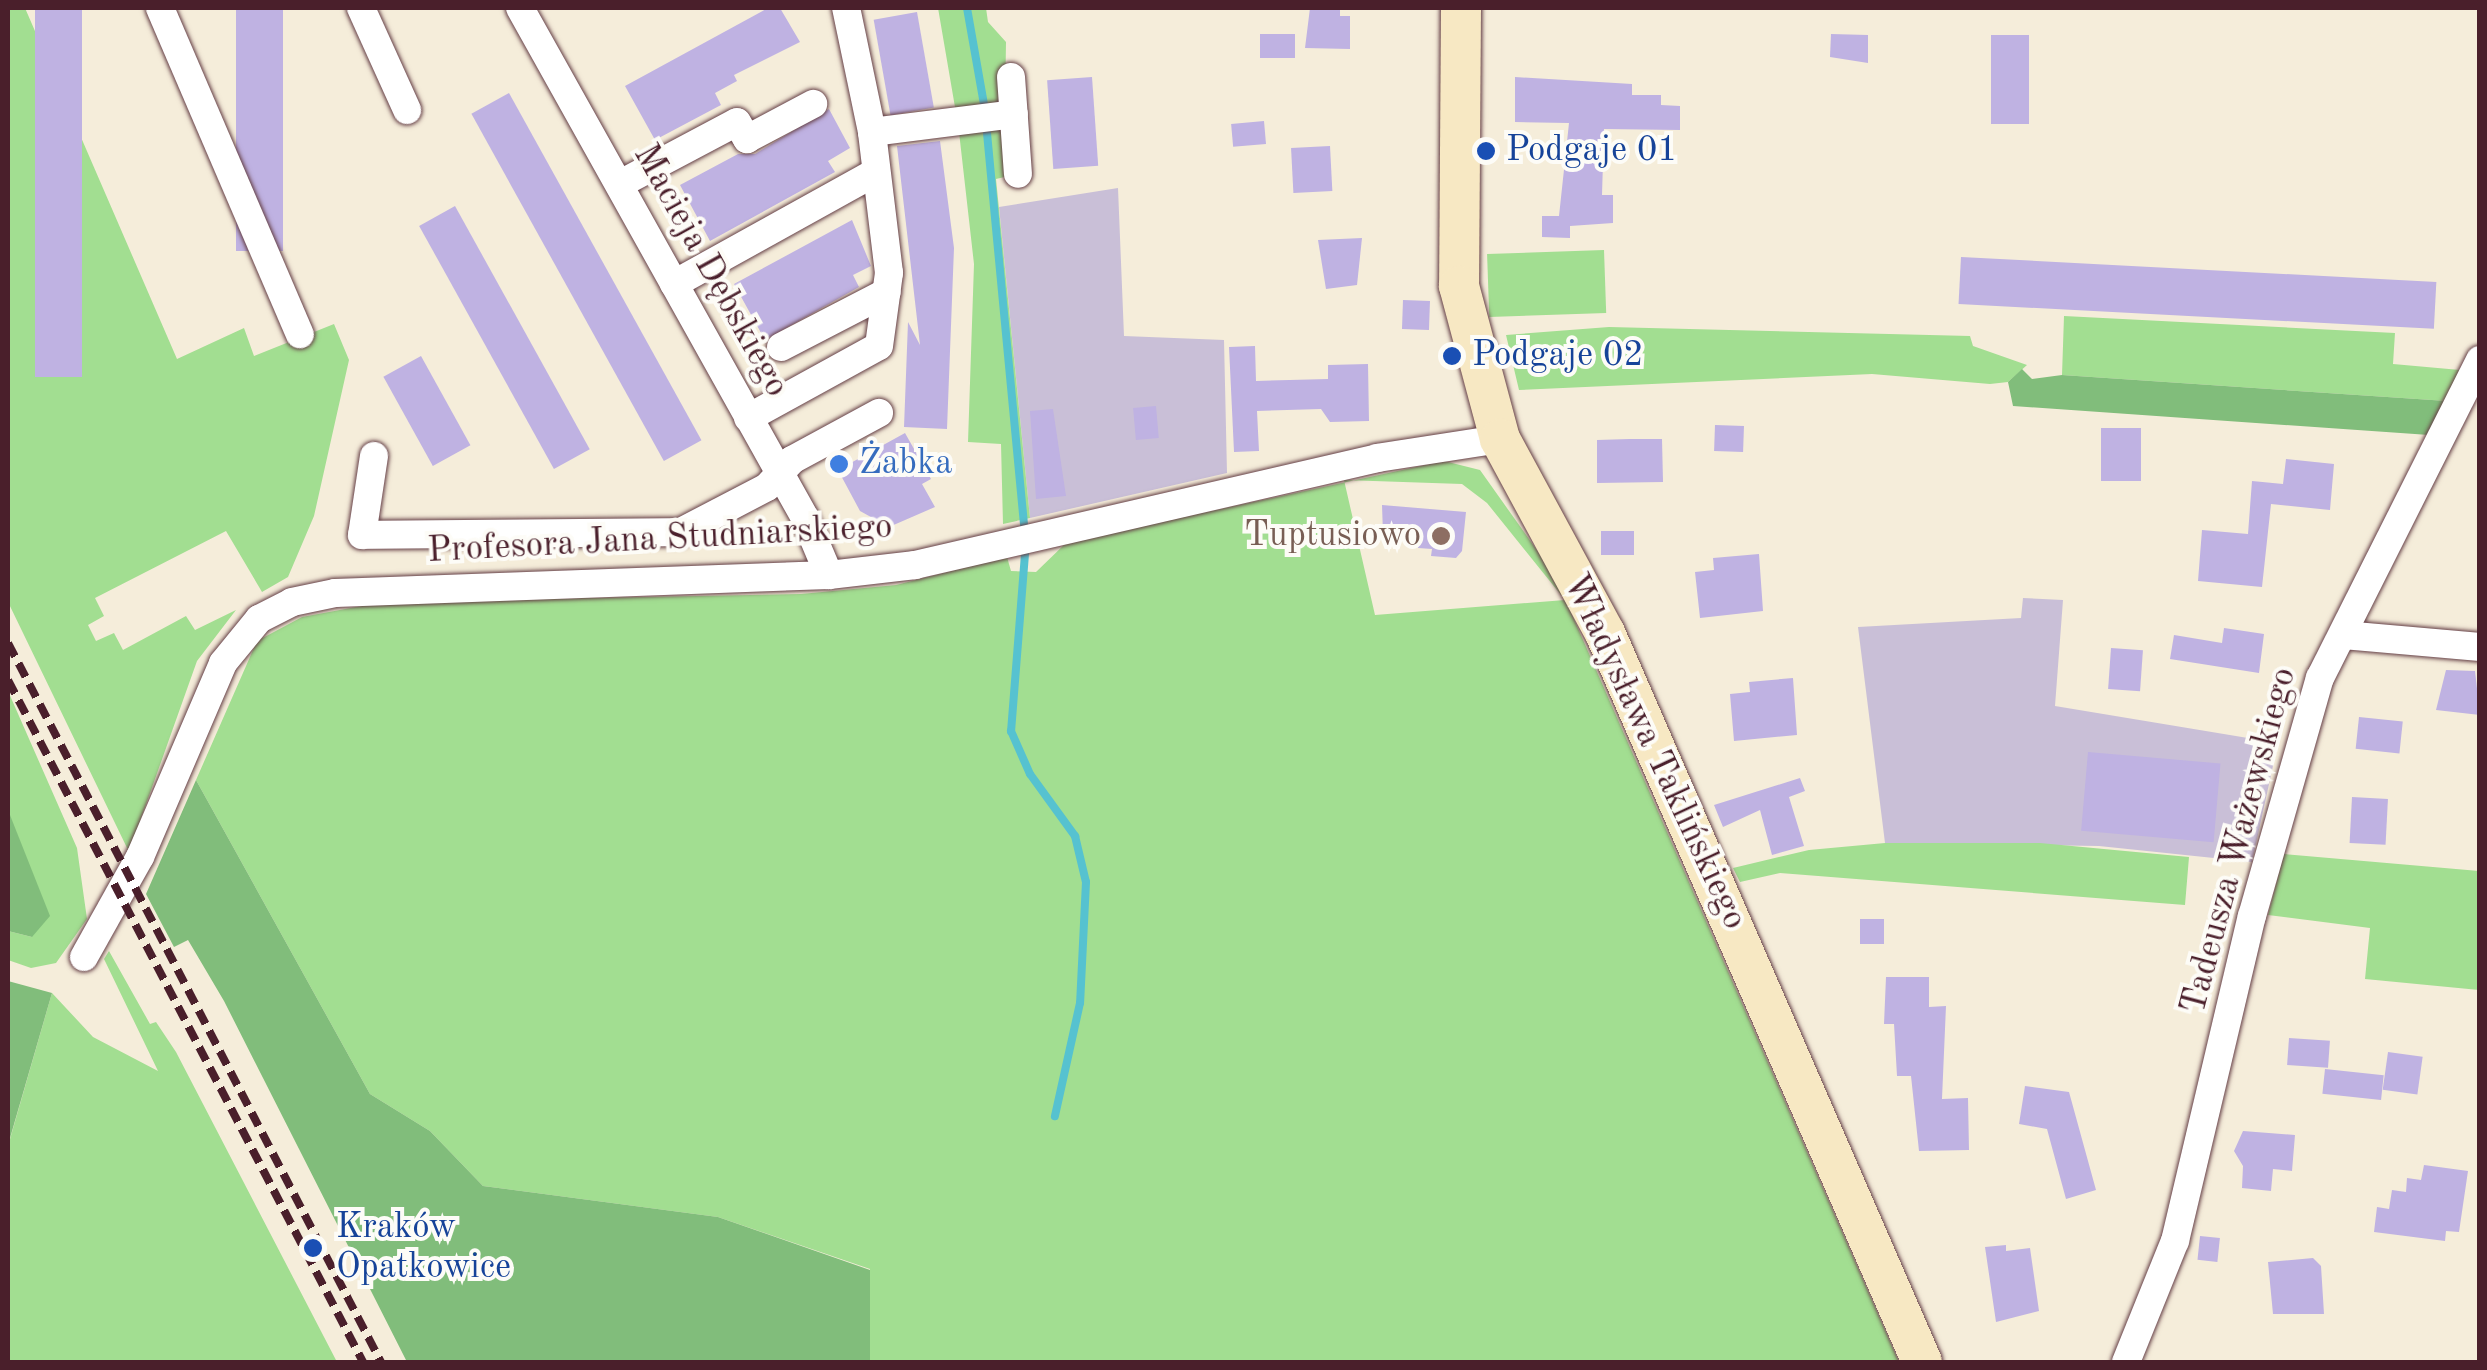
<!DOCTYPE html>
<html>
<head>
<meta charset="utf-8">
<style>
  body { margin:0 }
  #map { position:relative; width:2487px; height:1370px; overflow:hidden; background:#f5edda; font-family:"Old Standard TT",serif }
  div>[style] { position:absolute }
  [style*='--x'] { left:calc(var(--x)*1px); top:calc(var(--y)*1px); width:calc(var(--w)*1px); rotate:calc(var(--a)*1deg) }
  .industrial>* { inset:0; background:#c9bfd7 }
  .green>* { inset:0; background:#a2de91; transform-origin:0 0 }
  .forest>* { inset:0; background:#81bd7b }
  .stream>* { height:8px; margin:-4px; padding:0 4px; transform-origin:4px; border-radius:4px; background:#56c2d0 }
  .building>* { inset:0; background:#bfb2e2; transform-origin:0 0 }
  .roads { filter:drop-shadow(0 0 2px #643e45) drop-shadow(0 0 2px #643e45) }
  .street>* { height:28px; margin:-14px; padding:0 14px; transform-origin:14px; border-radius:14px; background:#fff }
  .secondary>* { height:40px; margin:-20px; padding:0 20px; transform-origin:20px; border-radius:20px; background:#f7e8c3 }
  .rail>* { height:8px; margin-top:-4px; transform-origin:0; background:repeating-linear-gradient(90deg,#4a1f2b 0 15px,transparent 0 23px) }
  .dots>* { width:28px; height:28px; translate:-50% -50%; box-sizing:border-box; border:5px solid #fdfcf7; border-radius:50% }
  span { translate:-50% -50%; white-space:nowrap; text-align:center; line-height:1.15; -webkit-text-stroke:8px #fdfcf7; paint-order:stroke }
  .transit-label { font-size:35px; color:#164399 }
  .left { translate:0 -50%; text-align:left }
  .street-label { font-size:35px; color:#4a1f2b }
  .shop-label { font-size:35px; color:#366cbe }
  .education-label { font-size:35px; color:#785e54 }
  .right { translate:-100% -50%; text-align:right }
  .frame { position:absolute; inset:0; border:10px solid #4a1f2b; pointer-events:none }
</style>
</head>
<body>
<div id="map">
  <div class="industrial">
    <i style="clip-path:polygon(1118px 188px,1124px 336px,1224px 340px,1227px 473px,1030px 518px,999px 207px)"></i>
    <i style="clip-path:polygon(2023px 598px,2063px 600px,2055px 706px,2278px 743px,2252px 862px,2099px 846px,1885px 843px,1858px 627px,2021px 618px)"></i>
  </div>
  <div class="green">
    <i style="clip-path:polygon(8px 8px,25px 8px,177px 359px,244px 328px,254px 356px,334px 324px,349px 360px,314px 516px,288px 577px,262px 592px,226px 531px,95px 598px,104px 616px,88px 625px,96px 641px,114px 633px,123px 650px,186px 616px,195px 630px,236px 610px,197px 661px,129px 852px,8px 602px)"></i>
    <i style="clip-path:polygon(938px 8px,986px 8px,988px 22px,1006px 42px,1005px 107px,956px 113px)"></i>
    <i style="clip-path:polygon(1007px 125px,1013px 175px,996px 179px,1030px 518px,1003px 524px,1001px 444px,968px 442px,974px 264px,959px 132px)"></i>
    <i style="left:1604px;top:250px;width:63px;height:117px;rotate:88deg"></i>
    <i style="clip-path:polygon(2064px 316px,2395px 333px,2393px 364px,2460px 370px,2447px 401px,2062px 375px)"></i>
    <i style="clip-path:polygon(1609px 327px,1970px 336px,1973px 346px,2027px 365px,2008px 382px,1990px 384px,1872px 374px,1519px 390px,1506px 335px)"></i>
    <i style="clip-path:polygon(evenodd,1444px 461px,1480px 470px,1573px 601px,1566px 601px,1899px 1362px,870px 1362px,870px 1269px,718px 1217px,483px 1186px,430px 1131px,370px 1094px,196px 780px,257px 641px,302px 617px,383px 602px,801px 594px,896px 585px,1007px 557px,1011px 571px,1036px 572px,1067px 542px,1444px 461px,1344px 480px,1462px 484px,1487px 503px,1565px 600px,1375px 615px,1344px 480px)"></i>
    <i style="clip-path:polygon(8px 691px,77px 848px,87px 919px,56px 963px,31px 968px,8px 960px,8px 931px,32px 937px,8px 814px)"></i>
    <i style="clip-path:polygon(1885px 843px,2040px 843px,2189px 857px,2185px 905px,1780px 873px,1740px 882px,1733px 868px,1809px 850px)"></i>
    <i style="clip-path:polygon(2284px 854px,2479px 871px,2479px 990px,2365px 979px,2370px 928px,2268px 915px)"></i>
    <i style="clip-path:polygon(109px 951px,150px 1024px,156px 1022px,176px 1052px,337px 1362px,8px 1362px,8px 1146px,52px 993px,93px 1037px,158px 1071px,104px 959px)"></i>
  </div>
  <div class="forest">
    <i style="clip-path:polygon(2022px 369px,2032px 379px,2062px 375px,2447px 401px,2429px 435px,2013px 406px,2008px 382px)"></i>
    <i style="clip-path:polygon(196px 780px,370px 1094px,430px 1131px,483px 1186px,718px 1217px,870px 1270px,870px 1362px,407px 1362px,224px 1001px,188px 940px,174px 947px,146px 894px)"></i>
    <i style="clip-path:polygon(8px 810px,50px 916px,32px 937px,8px 931px)"></i>
    <i style="clip-path:polygon(8px 981px,52px 993px,8px 1145px)"></i>
  </div>
  <div class="stream">
    <i style="--x:967;--y:8;--w:97;--a:80"></i>
    <i style="--x:987;--y:133;--w:395;--a:84.6"></i>
    <i style="--x:1025;--y:554;--w:178;--a:94.5"></i>
    <i style="--x:1011;--y:731;--w:47;--a:66.2"></i>
    <i style="--x:1030;--y:774;--w:77;--a:54"></i>
    <i style="--x:1075;--y:836;--w:47;--a:76.6"></i>
    <i style="--x:1086;--y:882;--w:121;--a:92.8"></i>
    <i style="--x:1080;--y:1003;--w:116;--a:102.5"></i>
  </div>
  <div class="building">
    <i style="left:35px;top:8px;width:47px;height:369px"></i>
    <i style="left:236px;top:8px;width:47px;height:243px"></i>
    <i style="clip-path:polygon(768px 8px,780px 8px,800px 42px,734px 75px,737px 81px,715px 93px,721px 105px,655px 140px,625px 86px)"></i>
    <i style="clip-path:polygon(1310px 8px,1340px 8px,1340px 16px,1350px 16px,1350px 49px,1305px 48px)"></i>
    <i style="left:917px;top:12px;width:97px;height:44px;rotate:80deg"></i>
    <i style="left:1260px;top:34px;width:35px;height:24px"></i>
    <i style="clip-path:polygon(1831px 34px,1868px 35px,1868px 63px,1830px 57px)"></i>
    <i style="left:1991px;top:35px;width:38px;height:89px"></i>
    <i style="left:1092px;top:77px;width:89px;height:45px;rotate:86deg"></i>
    <i style="clip-path:polygon(1515px 77px,1632px 84px,1632px 95px,1661px 95px,1661px 105px,1680px 106px,1680px 130px,1604px 129px,1602px 195px,1613px 195px,1613px 223px,1570px 226px,1570px 238px,1542px 237px,1542px 216px,1559px 216px,1569px 123px,1515px 122px)"></i>
    <i style="left:509px;top:93px;width:397px;height:43px;rotate:61deg"></i>
    <i style="clip-path:polygon(829px 109px,850px 148px,828px 161px,835px 172px,710px 241px,680px 185px,738px 154px,755px 154px)"></i>
    <i style="left:1264px;top:121px;width:23px;height:33px;rotate:85deg"></i>
    <i style="clip-path:polygon(940px 141px,954px 248px,947px 429px,904px 427px,908px 322px,920px 345px,897px 146px)"></i>
    <i style="left:1330px;top:146px;width:45px;height:39px;rotate:87deg"></i>
    <i style="left:455px;top:206px;width:278px;height:41px;rotate:61deg"></i>
    <i style="clip-path:polygon(852px 220px,871px 266px,853px 275px,859px 287px,765px 340px,734px 284px)"></i>
    <i style="clip-path:polygon(1362px 238px,1357px 285px,1326px 289px,1318px 240px)"></i>
    <i style="left:1961px;top:257px;width:476px;height:47px;rotate:3deg"></i>
    <i style="left:1403px;top:300px;width:27px;height:29px;rotate:2deg"></i>
    <i style="clip-path:polygon(1255px 346px,1256px 381px,1328px 379px,1328px 365px,1368px 364px,1369px 421px,1330px 422px,1321px 409px,1257px 411px,1259px 451px,1234px 452px,1229px 347px)"></i>
    <i style="left:421px;top:356px;width:102px;height:43px;rotate:61deg"></i>
    <i style="left:1156px;top:406px;width:32px;height:23px;rotate:85deg"></i>
    <i style="clip-path:polygon(1053px 409px,1066px 496px,1036px 499px,1030px 411px)"></i>
    <i style="left:1715px;top:425px;width:29px;height:26px;rotate:2deg"></i>
    <i style="left:2101px;top:428px;width:40px;height:53px"></i>
    <i style="clip-path:polygon(905px 433px,931px 479px,922px 484px,935px 507px,889px 527px,860px 511px,838px 470px)"></i>
    <i style="clip-path:polygon(1629px 439px,1662px 439px,1663px 482px,1597px 483px,1597px 440px)"></i>
    <i style="clip-path:polygon(2286px 459px,2334px 464px,2330px 510px,2271px 504px,2262px 587px,2198px 581px,2202px 530px,2248px 534px,2252px 481px,2283px 484px)"></i>
    <i style="clip-path:polygon(1382px 505px,1466px 512px,1462px 551px,1456px 558px,1431px 556px,1432px 549px,1418px 548px,1419px 533px,1383px 534px)"></i>
    <i style="left:1601px;top:531px;width:33px;height:24px"></i>
    <i style="clip-path:polygon(1759px 554px,1763px 611px,1700px 618px,1695px 572px,1714px 570px,1713px 558px)"></i>
    <i style="clip-path:polygon(2224px 628px,2264px 634px,2259px 673px,2170px 659px,2174px 635px,2222px 643px)"></i>
    <i style="left:2111px;top:648px;width:32px;height:41px;rotate:4deg"></i>
    <i style="clip-path:polygon(2446px 670px,2475px 671px,2480px 715px,2436px 710px)"></i>
    <i style="clip-path:polygon(1793px 678px,1797px 735px,1734px 741px,1730px 694px,1750px 692px,1749px 682px)"></i>
    <i style="left:2359px;top:717px;width:44px;height:32px;rotate:6deg"></i>
    <i style="left:2088px;top:752px;width:133px;height:79px;rotate:5deg"></i>
    <i style="clip-path:polygon(1800px 778px,1805px 791px,1789px 797px,1804px 846px,1772px 855px,1760px 810px,1723px 827px,1714px 805px)"></i>
    <i style="left:2352px;top:797px;width:36px;height:46px;rotate:3deg"></i>
    <i style="left:1860px;top:919px;width:24px;height:25px"></i>
    <i style="clip-path:polygon(1886px 977px,1929px 977px,1929px 1007px,1946px 1006px,1942px 1099px,1968px 1098px,1969px 1150px,1919px 1151px,1911px 1076px,1897px 1076px,1894px 1024px,1884px 1024px)"></i>
    <i style="left:2289px;top:1038px;width:41px;height:27px;rotate:4deg"></i>
    <i style="left:2388px;top:1052px;width:35px;height:38px;rotate:8deg"></i>
    <i style="left:2325px;top:1069px;width:59px;height:25px;rotate:6deg"></i>
    <i style="clip-path:polygon(2025px 1086px,2069px 1092px,2096px 1190px,2066px 1199px,2047px 1129px,2019px 1124px)"></i>
    <i style="clip-path:polygon(2243px 1131px,2295px 1135px,2292px 1171px,2273px 1169px,2271px 1191px,2242px 1188px,2243px 1166px,2234px 1151px)"></i>
    <i style="clip-path:polygon(2424px 1165px,2468px 1171px,2459px 1232px,2446px 1231px,2445px 1241px,2374px 1232px,2377px 1207px,2389px 1209px,2392px 1190px,2406px 1192px,2407px 1178px,2421px 1180px)"></i>
    <i style="left:2200px;top:1236px;width:20px;height:24px;rotate:6deg"></i>
    <i style="clip-path:polygon(2006px 1245px,2006px 1251px,2030px 1248px,2039px 1311px,1996px 1322px,1985px 1247px)"></i>
    <i style="clip-path:polygon(2313px 1258px,2321px 1266px,2324px 1314px,2273px 1314px,2268px 1262px)"></i>
  </div>
  <div class="roads">
    <div class="street">
      <i style="--x:160;--y:8;--w:355;--a:66.8"></i>
      <i style="--x:361;--y:8;--w:112;--a:65.7"></i>
      <i style="--x:520;--y:8;--w:584;--a:60.8"></i>
      <i style="--x:805;--y:518;--w:62;--a:67.2"></i>
      <i style="--x:1011;--y:77;--w:97;--a:85.9"></i>
      <i style="--x:872;--y:132;--w:143;--a:-7.2"></i>
      <i style="--x:620;--y:184;--w:132;--a:-27.9"></i>
      <i style="--x:737;--y:122;--w:20;--a:60"></i>
      <i style="--x:747;--y:139;--w:75;--a:-27.9"></i>
      <i style="--x:674;--y:284;--w:231;--a:-29"></i>
      <i style="--x:781;--y:347;--w:119;--a:-27.4"></i>
      <i style="--x:748;--y:418;--w:149;--a:-28.8"></i>
      <i style="--x:879;--y:346;--w:74;--a:-82.2"></i>
      <i style="--x:889;--y:273;--w:142;--a:-96.9"></i>
      <i style="--x:872;--y:132;--w:127;--a:-101.8"></i>
      <i style="--x:374;--y:456;--w:80;--a:98.6"></i>
      <i style="--x:362;--y:535;--w:319;--a:-0.5"></i>
      <i style="--x:681;--y:532;--w:97;--a:-27.6"></i>
      <i style="--x:767;--y:487;--w:37;--a:-47"></i>
      <i style="--x:792;--y:460;--w:99;--a:-28.4"></i>
      <i style="--x:2343;--y:635;--w:138;--a:5"></i>
      <i style="--x:84;--y:957;--w:115;--a:-60.8"></i>
      <i style="--x:140;--y:857;--w:211;--a:-66.8"></i>
      <i style="--x:223;--y:663;--w:57;--a:-50.7"></i>
      <i style="--x:259;--y:619;--w:37;--a:-27"></i>
      <i style="--x:292;--y:602;--w:44;--a:-11.8"></i>
      <i style="--x:335;--y:593;--w:494;--a:-2.1"></i>
      <i style="--x:829;--y:575;--w:87;--a:-6.6"></i>
      <i style="--x:915;--y:565;--w:474;--a:-13"></i>
      <i style="--x:1377;--y:458;--w:124;--a:-8.8"></i>
      <i style="--x:2126;--y:1362;--w:131;--a:-68"></i>
      <i style="--x:2175;--y:1241;--w:334;--a:-76.7"></i>
      <i style="--x:2252;--y:916;--w:248;--a:-74.1"></i>
      <i style="--x:2320;--y:678;--w:356;--a:-63.3"></i>
    </div>
    <div class="secondary">
      <i style="--x:1461;--y:8;--w:278;--a:90.4"></i>
      <i style="--x:1459;--y:286;--w:158;--a:75"></i>
      <i style="--x:1500;--y:439;--w:221;--a:61.6"></i>
      <i style="--x:1605;--y:633;--w:795;--a:66.5"></i>
    </div>
  </div>
  <div class="rail">
    <i style="--x:8;--y:643;--w:810;--a:62.58"></i>
    <i style="--x:8;--y:680;--w:769;--a:62.5"></i>
  </div>
  <div class="dots">
    <i style="left:1486px;top:151px;background:#1a4fb4"></i>
    <i style="left:1452px;top:356px;background:#1a4fb4"></i>
    <i style="left:839px;top:464px;background:#3f7fe0"></i>
    <i style="left:1441px;top:536px;background:#8d6e63"></i>
    <i style="left:313px;top:1248px;background:#1a4fb4"></i>
  </div>
  <div class="transit-label">
    <span class="left" style="left:1506px;top:151px">Podgaje 01</span>
    <span class="left" style="left:1472px;top:356px">Podgaje 02</span>
    <span class="left" style="left:336px;top:1248px">Kraków<br>Opatkowice</span>
  </div>
  <div class="street-label">
    <span style="left:710px;top:271px;rotate:61deg">Macieja Dębskiego</span>
    <span style="left:660px;top:540px;rotate:-3deg">Profesora Jana Studniarskiego</span>
    <span style="left:1654px;top:752px;rotate:65deg">Władysława Taklińskiego</span>
    <span style="left:2240px;top:841px;rotate:-75deg">Tadeusza Ważewskiego</span>
  </div>
  <div class="shop-label">
    <span class="left" style="left:859px;top:464px">Żabka</span>
  </div>
  <div class="education-label">
    <span class="right" style="left:1421px;top:536px">Tuptusiowo</span>
  </div>
  <div class="frame"></div>
</div>
</body>
</html>
